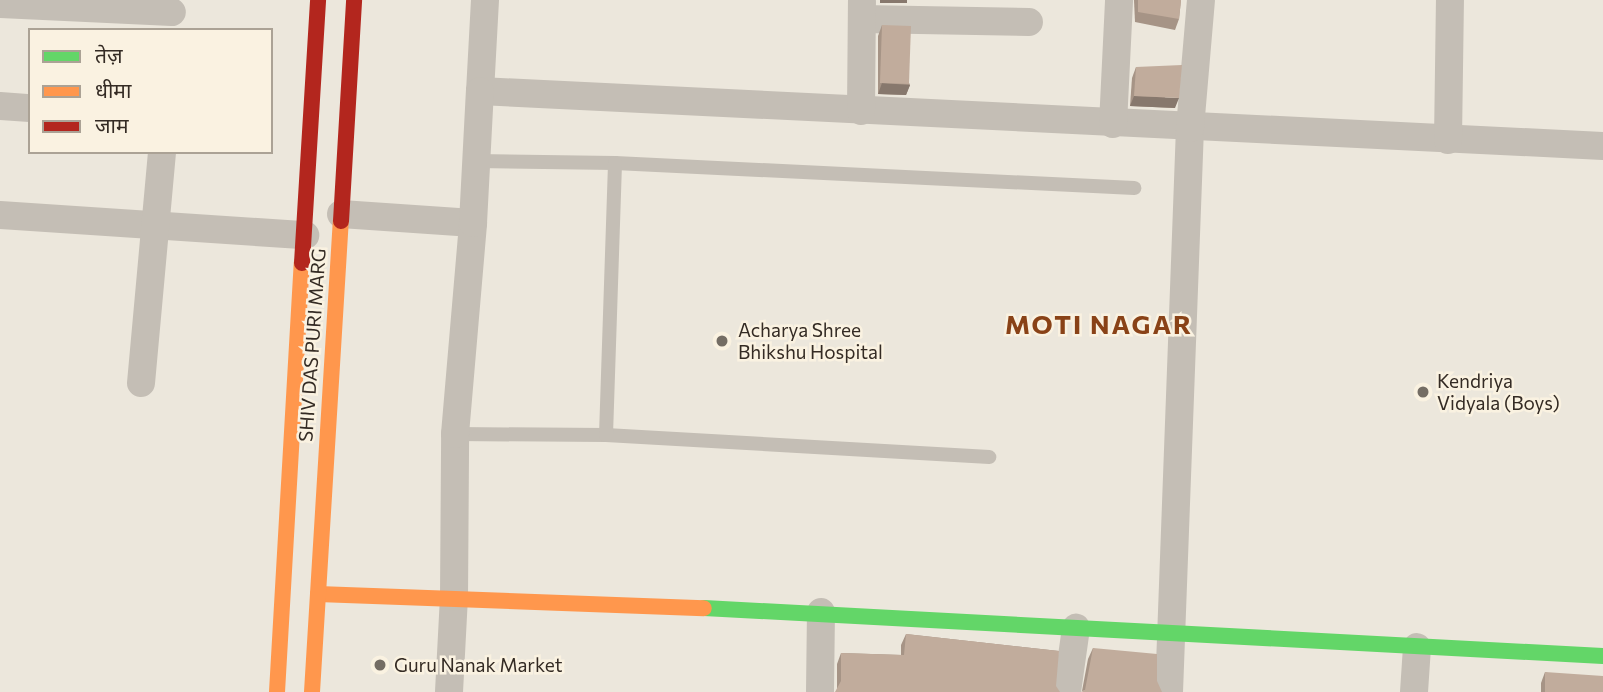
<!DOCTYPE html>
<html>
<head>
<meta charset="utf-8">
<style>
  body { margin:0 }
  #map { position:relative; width:1603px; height:692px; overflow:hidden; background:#ece7dc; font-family:Commissioner,"Noto Sans Devanagari",sans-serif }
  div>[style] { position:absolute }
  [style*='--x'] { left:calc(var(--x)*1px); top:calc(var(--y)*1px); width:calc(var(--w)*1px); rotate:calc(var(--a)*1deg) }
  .lane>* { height:14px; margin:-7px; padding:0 7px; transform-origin:7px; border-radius:7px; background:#c4beb5 }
  .street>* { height:28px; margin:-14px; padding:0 14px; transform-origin:14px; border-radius:14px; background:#c4beb5 }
  .fast>* { height:16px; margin:-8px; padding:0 8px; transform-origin:8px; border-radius:8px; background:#63d668 }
  .slow>* { height:16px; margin:-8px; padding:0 8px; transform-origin:8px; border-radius:8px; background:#ff974d }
  .jam>* { height:16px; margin:-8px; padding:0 8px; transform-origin:8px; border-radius:8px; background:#b3261e }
  .wall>* { inset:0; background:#a69486 }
  .shaded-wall>* { inset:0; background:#87786d; transform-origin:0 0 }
  .building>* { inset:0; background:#c1ac9c; transform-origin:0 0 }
  .dots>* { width:19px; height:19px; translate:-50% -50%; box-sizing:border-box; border:4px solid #faf2e1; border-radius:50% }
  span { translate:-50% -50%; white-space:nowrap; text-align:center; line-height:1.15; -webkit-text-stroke:5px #faf2e1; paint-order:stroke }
  .poi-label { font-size:19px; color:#342b24 }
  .left { translate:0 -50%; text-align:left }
  .street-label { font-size:19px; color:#342b24 }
  .district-label { font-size:26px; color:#894217; font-weight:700; letter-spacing:2px }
  .legend { position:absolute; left:28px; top:28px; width:245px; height:126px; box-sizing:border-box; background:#faf2e1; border:2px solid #aba295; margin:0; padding:9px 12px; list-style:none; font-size:21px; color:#342b24 }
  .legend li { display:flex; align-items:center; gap:14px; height:35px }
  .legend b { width:35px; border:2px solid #aba295 }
</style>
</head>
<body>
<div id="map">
  <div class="lane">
    <i style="--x:476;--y:161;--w:139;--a:0.8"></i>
    <i style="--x:615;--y:163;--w:520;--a:2.76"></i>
    <i style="--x:455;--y:434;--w:151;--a:0.4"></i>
    <i style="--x:606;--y:435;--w:384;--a:3.3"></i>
    <i style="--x:606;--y:435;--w:272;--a:-88.1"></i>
  </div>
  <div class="street">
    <i style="--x:485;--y:0;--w:91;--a:93.1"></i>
    <i style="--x:480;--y:91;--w:1124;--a:2.8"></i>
    <i style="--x:0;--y:4;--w:172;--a:2.7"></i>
    <i style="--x:862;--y:19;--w:167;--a:1"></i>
    <i style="--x:0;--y:106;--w:30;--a:4"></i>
    <i style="--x:861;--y:111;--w:109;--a:-89.5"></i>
    <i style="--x:1113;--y:124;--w:124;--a:-87.2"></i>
    <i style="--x:1448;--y:140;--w:140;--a:-89.2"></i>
    <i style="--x:341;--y:214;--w:132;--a:3.9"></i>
    <i style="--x:0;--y:215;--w:306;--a:3.8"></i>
    <i style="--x:141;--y:383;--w:232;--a:-84.8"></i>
    <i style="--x:449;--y:692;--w:95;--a:-87"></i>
    <i style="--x:454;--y:597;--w:163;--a:-89.6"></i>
    <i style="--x:455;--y:434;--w:212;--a:-85.1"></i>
    <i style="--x:473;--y:223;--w:132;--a:-87"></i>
    <i style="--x:820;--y:692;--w:80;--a:-89.3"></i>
    <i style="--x:1067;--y:692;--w:65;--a:-82"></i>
    <i style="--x:1169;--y:692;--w:564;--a:-87.87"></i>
    <i style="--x:1190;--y:128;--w:128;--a:-85.1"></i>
    <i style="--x:1414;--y:692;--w:45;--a:-86.2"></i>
  </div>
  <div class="fast">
    <i style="--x:704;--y:608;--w:900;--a:3.06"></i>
  </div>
  <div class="slow">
    <i style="--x:318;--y:594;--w:386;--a:2.1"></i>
    <i style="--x:277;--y:692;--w:430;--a:-86.7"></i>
    <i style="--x:312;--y:692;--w:472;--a:-86.5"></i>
  </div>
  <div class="jam">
    <i style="--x:341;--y:221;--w:221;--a:-86.6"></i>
    <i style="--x:302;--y:263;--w:263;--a:-86.5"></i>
  </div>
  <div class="wall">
    <i style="clip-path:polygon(1134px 0,1181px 0,1179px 19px,1175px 30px,1135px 22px)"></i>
    <i style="clip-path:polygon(882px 25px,910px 85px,906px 95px,878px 94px,878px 36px)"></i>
    <i style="clip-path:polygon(1136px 67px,1175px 108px,1130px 106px,1132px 78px)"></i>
    <i style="clip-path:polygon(906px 634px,1059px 651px,837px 689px,837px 664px,841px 653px,901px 655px,901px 645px)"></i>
    <i style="clip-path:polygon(1093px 648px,1157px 681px,1082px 691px,1088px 659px)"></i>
    <i style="clip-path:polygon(1545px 672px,1603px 692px,1541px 692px,1541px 683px)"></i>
  </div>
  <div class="shaded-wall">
    <i style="left:880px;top:0;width:27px;height:3px"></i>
    <i style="clip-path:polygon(882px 83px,910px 85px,906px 95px,878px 94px)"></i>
    <i style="clip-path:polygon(1134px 96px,1179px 98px,1175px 108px,1130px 106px)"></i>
  </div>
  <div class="building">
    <i style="clip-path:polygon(1138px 0,1181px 0,1179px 19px,1138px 12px)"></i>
    <i style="left:882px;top:25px;width:29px;height:58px;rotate:2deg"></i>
    <i style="clip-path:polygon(1182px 65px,1179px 98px,1134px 96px,1136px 67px)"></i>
    <i style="clip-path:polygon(906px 634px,1059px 651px,1056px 686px,1060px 692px,835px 692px,841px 681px,841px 653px,904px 655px)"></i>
    <i style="clip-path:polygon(1093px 648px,1157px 654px,1157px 681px,1162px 692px,1081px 692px,1085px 690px)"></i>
    <i style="clip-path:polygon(1545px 672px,1603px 676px,1603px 692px,1545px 692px)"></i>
  </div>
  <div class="dots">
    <i style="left:722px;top:341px;background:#746d64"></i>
    <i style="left:1423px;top:392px;background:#746d64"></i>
    <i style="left:380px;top:665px;background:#746d64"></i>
  </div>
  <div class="poi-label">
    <span class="left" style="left:738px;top:341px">Acharya Shree<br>Bhikshu Hospital</span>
    <span class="left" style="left:1437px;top:392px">Kendriya<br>Vidyala (Boys)</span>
    <span class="left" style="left:394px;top:665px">Guru Nanak Market</span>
  </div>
  <div class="street-label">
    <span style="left:312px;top:345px;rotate:-86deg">SHIV DAS PURI MARG</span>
  </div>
  <div class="district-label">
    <span style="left:1099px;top:324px">MOTI NAGAR</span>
  </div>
  <ul class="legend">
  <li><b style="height:9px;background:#63d668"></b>तेज़</li>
  <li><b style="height:9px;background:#ff974d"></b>धीमा</li>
  <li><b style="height:9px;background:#b3261e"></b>जाम</li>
  </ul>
</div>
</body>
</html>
